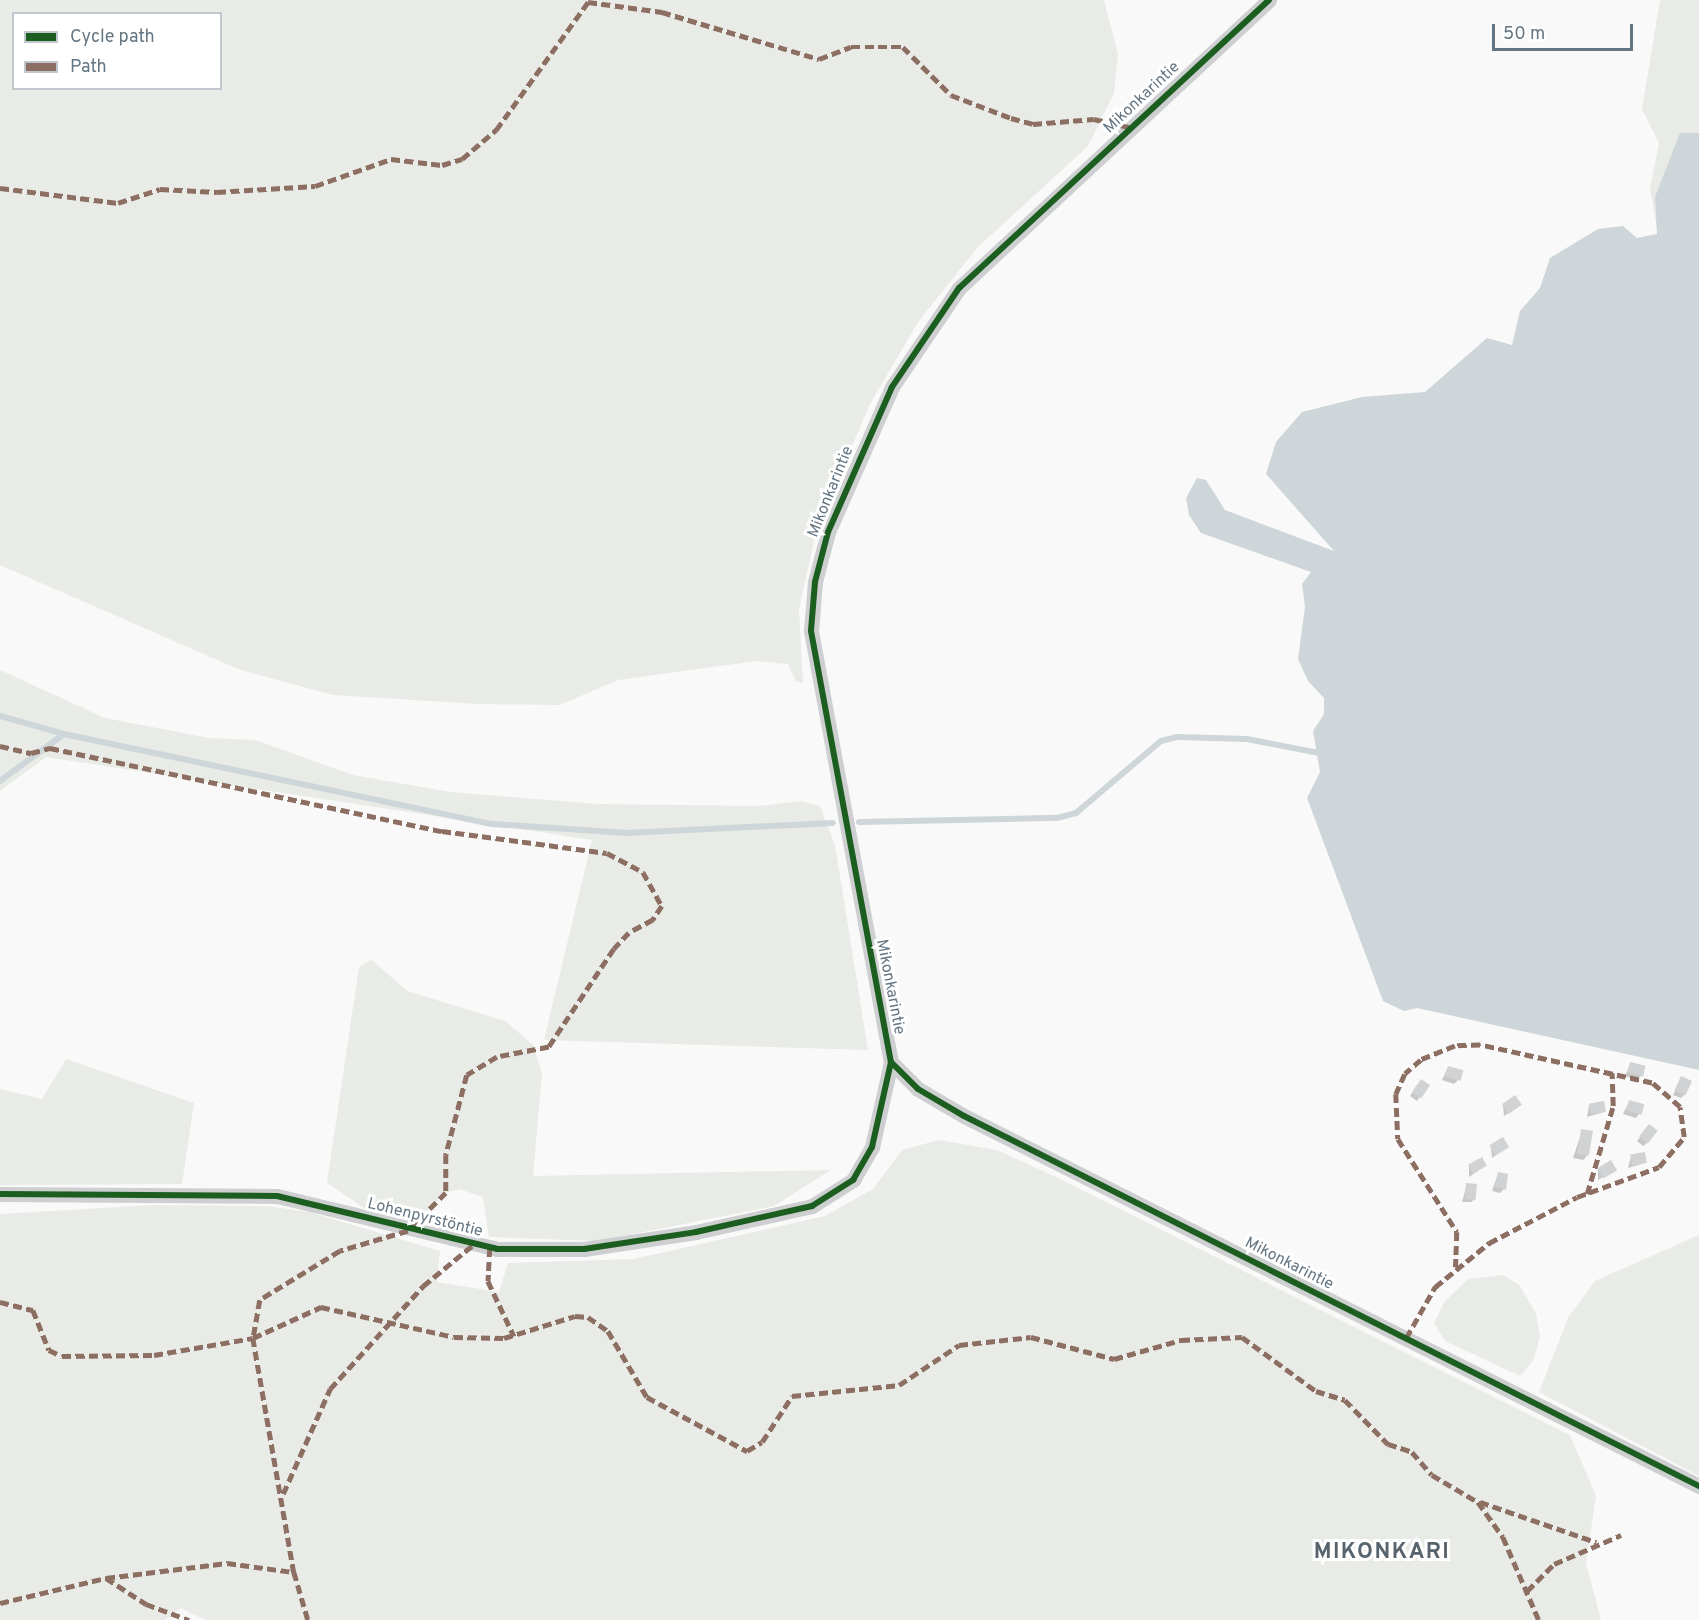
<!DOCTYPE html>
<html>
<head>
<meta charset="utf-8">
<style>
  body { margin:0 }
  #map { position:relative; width:1699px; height:1620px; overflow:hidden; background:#f9f9f9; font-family:Overpass,sans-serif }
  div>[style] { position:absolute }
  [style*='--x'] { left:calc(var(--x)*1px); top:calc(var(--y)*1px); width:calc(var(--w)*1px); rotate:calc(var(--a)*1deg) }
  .green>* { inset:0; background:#e8ebe6 }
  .water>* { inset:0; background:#ced6d9 }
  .shadow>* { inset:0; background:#0003 }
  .stream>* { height:6px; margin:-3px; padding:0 3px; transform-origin:3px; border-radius:3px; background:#ced6d9 }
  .building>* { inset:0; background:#d0d2d3; transform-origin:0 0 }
  .minor>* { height:15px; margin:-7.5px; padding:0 7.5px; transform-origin:7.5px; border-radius:7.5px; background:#cecfd0 }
  .quiet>* { height:4.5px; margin-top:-2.25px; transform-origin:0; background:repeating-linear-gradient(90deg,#8d6e63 0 9px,transparent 0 13.5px) }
  .cycleway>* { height:6px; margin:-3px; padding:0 3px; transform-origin:3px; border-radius:3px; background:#1b5e20 }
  span { translate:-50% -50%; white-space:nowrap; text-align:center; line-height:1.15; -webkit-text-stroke:6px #fff; paint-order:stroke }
  .street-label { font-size:16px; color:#657683 }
  .district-label { font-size:22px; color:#57646e; font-weight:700; letter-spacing:1.5px }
  .legend { position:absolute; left:12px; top:12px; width:210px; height:78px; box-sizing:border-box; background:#fff; border:2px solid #c1c8cd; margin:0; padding:8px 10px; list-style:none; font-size:18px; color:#657683 }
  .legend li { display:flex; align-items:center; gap:12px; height:30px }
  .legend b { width:30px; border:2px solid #c1c8cd }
  .scale { position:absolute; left:1492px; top:24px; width:141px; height:27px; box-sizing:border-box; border:3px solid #657683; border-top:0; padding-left:8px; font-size:18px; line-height:21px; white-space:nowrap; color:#657683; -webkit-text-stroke:4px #fff; paint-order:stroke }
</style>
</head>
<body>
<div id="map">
  <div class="green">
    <i style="clip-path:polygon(evenodd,0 0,1104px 0,1118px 54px,1114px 93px,1088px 146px,977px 248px,918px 322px,870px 404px,817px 528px,799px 609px,803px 683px,796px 681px,788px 664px,756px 661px,618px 680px,560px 705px,477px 704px,333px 695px,238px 669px,0 565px,0 0,14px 14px,220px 14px,220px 88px,14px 88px,14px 14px)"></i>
    <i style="clip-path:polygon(1660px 0,1699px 0,1699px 473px,1650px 188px,1659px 143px,1642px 109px)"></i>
    <i style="clip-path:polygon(0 670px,105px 718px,209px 738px,255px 740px,353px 775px,450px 792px,598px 804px,759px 806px,801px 801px,820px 806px,835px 845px,868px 1050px,544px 1040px,592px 840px,46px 757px,0 791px)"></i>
    <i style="clip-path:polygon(372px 960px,407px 991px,505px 1021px,533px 1045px,542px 1073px,533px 1176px,831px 1170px,774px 1206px,598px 1241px,489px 1237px,483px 1197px,459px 1189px,446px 1193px,413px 1224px,372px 1213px,327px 1183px,359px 967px)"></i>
    <i style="clip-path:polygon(66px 1059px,194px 1103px,182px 1184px,0 1185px,0 1089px,42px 1099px)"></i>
    <i style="clip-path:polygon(939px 1140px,997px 1150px,1056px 1177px,1570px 1435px,1596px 1496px,1586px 1563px,1601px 1620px,205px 1620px,181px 1608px,165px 1620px,0 1620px,0 1214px,154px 1205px,266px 1206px,309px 1212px,440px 1251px,437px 1282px,499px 1292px,508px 1263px,634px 1259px,825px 1216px,873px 1189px,902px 1150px)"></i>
    <i style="clip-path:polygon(1699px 1235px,1699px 1476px,1539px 1392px,1569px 1316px,1595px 1281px)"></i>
    <i style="clip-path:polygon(1504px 1275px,1520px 1286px,1536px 1314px,1540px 1337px,1533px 1361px,1520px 1376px,1445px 1341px,1434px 1323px,1445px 1301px,1468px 1279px)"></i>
  </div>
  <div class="water">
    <i style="clip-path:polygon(1680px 133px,1699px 133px,1699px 1070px,1417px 1008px,1404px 1011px,1383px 1001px,1307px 798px,1320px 772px,1313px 731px,1324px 714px,1324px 698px,1308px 681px,1298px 659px,1305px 607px,1302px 584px,1311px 572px,1201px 533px,1189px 515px,1186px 498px,1197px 478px,1206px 480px,1225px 510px,1334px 551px,1266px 474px,1276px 442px,1302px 412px,1362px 397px,1425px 392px,1487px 338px,1512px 345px,1520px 311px,1540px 288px,1550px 258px,1598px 229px,1623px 226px,1637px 238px,1657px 234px,1655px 197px)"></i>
  </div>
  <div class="shadow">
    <i style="clip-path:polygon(1631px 1063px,1641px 1076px,1637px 1080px,1625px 1076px)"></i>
    <i style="clip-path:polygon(1448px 1067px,1458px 1080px,1454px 1084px,1442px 1080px)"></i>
    <i style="clip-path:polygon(1682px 1078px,1685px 1094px,1681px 1098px,1673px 1095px)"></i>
    <i style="clip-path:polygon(1417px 1085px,1428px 1085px,1417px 1101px,1410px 1096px)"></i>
    <i style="clip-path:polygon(1629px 1102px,1639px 1114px,1636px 1118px,1623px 1114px)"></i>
    <i style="clip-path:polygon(1503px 1105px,1516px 1108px,1504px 1116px)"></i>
    <i style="clip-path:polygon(1589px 1105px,1604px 1112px,1587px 1117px)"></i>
    <i style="clip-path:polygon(1646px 1130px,1647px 1143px,1643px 1146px,1637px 1141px)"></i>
    <i style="clip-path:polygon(1582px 1131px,1587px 1156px,1583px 1160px,1573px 1158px)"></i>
    <i style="clip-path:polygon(1491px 1147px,1507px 1147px,1492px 1158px)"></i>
    <i style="clip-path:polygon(1631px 1156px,1645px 1163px,1628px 1168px)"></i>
    <i style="clip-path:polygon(1469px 1165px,1485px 1166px,1469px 1177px)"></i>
    <i style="clip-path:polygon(1598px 1168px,1615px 1170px,1598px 1180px)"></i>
    <i style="clip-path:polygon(1498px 1174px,1504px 1189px,1500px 1193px,1492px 1191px)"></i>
    <i style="clip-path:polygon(1467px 1184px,1475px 1199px,1471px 1202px,1462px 1202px)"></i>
  </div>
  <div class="stream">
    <i style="--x:0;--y:716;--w:66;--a:15.7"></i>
    <i style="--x:0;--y:781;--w:79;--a:-36.3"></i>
    <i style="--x:64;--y:734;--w:437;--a:11.9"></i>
    <i style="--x:492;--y:824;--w:135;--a:3.8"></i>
    <i style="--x:627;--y:833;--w:206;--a:-2.8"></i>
    <i style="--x:859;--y:822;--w:198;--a:-1.2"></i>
    <i style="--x:1057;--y:818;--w:20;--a:-15"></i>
    <i style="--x:1076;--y:813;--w:111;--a:-40.3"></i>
    <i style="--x:1161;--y:741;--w:16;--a:-14"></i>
    <i style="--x:1177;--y:737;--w:70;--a:1.6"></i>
    <i style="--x:1247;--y:739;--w:78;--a:11"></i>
  </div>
  <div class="building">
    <i style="left:1630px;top:1062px;width:16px;height:11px;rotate:14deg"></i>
    <i style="left:1448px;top:1066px;width:16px;height:11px;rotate:15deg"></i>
    <i style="left:1681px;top:1076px;width:12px;height:16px;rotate:24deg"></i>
    <i style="left:1421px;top:1079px;width:11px;height:16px;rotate:34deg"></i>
    <i style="left:1515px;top:1095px;width:12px;height:16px;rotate:55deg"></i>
    <i style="left:1629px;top:1100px;width:16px;height:11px;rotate:15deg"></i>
    <i style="left:1604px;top:1101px;width:11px;height:15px;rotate:80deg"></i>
    <i style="left:1649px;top:1124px;width:11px;height:16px;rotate:38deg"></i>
    <i style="left:1581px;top:1129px;width:12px;height:25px;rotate:9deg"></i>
    <i style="left:1503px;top:1137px;width:12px;height:16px;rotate:59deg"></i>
    <i style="left:1645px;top:1152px;width:11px;height:15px;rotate:80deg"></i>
    <i style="left:1482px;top:1157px;width:10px;height:16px;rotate:61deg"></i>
    <i style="left:1611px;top:1160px;width:12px;height:16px;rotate:59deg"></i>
    <i style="clip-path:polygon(1498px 1172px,1508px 1174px,1506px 1190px,1495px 1187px)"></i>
    <i style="left:1466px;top:1183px;width:11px;height:16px;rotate:5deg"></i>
  </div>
  <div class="minor">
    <i style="--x:1269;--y:0;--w:423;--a:137.1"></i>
    <i style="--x:959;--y:288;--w:120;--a:124.1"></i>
    <i style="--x:892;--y:387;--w:158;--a:113.8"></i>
    <i style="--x:828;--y:532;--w:52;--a:104.6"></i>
    <i style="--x:815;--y:582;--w:49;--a:94.7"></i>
    <i style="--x:811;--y:631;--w:438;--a:79.5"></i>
    <i style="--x:891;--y:1062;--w:38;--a:45"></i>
    <i style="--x:918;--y:1089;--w:53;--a:30.4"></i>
    <i style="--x:964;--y:1116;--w:823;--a:26.72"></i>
    <i style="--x:0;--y:1194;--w:277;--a:0.4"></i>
    <i style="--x:277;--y:1196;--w:226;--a:13.5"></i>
    <i style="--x:497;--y:1249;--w:87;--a:0"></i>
    <i style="--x:584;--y:1249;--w:113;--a:-8.6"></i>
    <i style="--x:696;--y:1232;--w:119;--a:-12.6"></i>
    <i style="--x:812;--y:1206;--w:49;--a:-32.4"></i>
    <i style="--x:853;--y:1180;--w:38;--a:-60"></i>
    <i style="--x:872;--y:1147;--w:87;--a:-77.4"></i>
  </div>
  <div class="quiet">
    <i style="--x:0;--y:188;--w:119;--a:7.2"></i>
    <i style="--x:118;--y:203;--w:44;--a:-18.4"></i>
    <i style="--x:160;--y:189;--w:57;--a:3"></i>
    <i style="--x:217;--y:192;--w:98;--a:-3.5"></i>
    <i style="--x:315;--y:186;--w:81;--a:-19.6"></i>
    <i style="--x:391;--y:159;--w:51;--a:6.7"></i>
    <i style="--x:442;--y:165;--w:21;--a:-17"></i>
    <i style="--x:462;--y:159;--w:45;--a:-40.5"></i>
    <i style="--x:496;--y:130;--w:158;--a:-54.3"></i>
    <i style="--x:588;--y:2;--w:75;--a:7.7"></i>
    <i style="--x:662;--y:12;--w:164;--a:16.7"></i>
    <i style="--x:819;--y:59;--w:34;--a:-21"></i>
    <i style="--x:851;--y:47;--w:52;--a:0"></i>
    <i style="--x:903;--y:47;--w:68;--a:45"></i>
    <i style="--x:951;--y:95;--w:64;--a:21"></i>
    <i style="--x:1011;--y:118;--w:23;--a:15"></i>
    <i style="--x:1033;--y:124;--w:61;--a:-4.7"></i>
    <i style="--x:1094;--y:119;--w:37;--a:13"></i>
    <i style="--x:0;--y:746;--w:32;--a:13"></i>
    <i style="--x:31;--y:753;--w:20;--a:-15"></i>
    <i style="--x:50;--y:748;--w:401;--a:12"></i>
    <i style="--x:442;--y:831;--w:166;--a:7.6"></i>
    <i style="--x:607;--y:853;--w:41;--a:27.8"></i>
    <i style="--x:643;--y:872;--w:39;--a:61"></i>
    <i style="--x:662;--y:906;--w:17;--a:123"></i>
    <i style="--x:653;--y:920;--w:27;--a:152"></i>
    <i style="--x:629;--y:933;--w:22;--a:133"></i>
    <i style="--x:614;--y:949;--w:118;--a:123.6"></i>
    <i style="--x:549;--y:1047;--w:53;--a:169.1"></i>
    <i style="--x:497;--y:1057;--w:35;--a:149"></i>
    <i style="--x:467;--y:1075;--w:83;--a:104.7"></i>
    <i style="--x:446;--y:1155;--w:38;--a:90"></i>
    <i style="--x:446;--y:1193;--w:54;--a:135"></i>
    <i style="--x:408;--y:1231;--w:71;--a:163.6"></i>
    <i style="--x:340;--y:1251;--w:94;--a:148.5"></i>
    <i style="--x:260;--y:1300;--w:39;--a:100"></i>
    <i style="--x:253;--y:1338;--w:238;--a:80.1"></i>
    <i style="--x:1587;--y:1194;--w:92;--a:-73.5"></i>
    <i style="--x:1613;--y:1106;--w:33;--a:-92"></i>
    <i style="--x:490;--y:1248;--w:33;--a:93"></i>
    <i style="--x:488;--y:1281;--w:61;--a:64.7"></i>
    <i style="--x:0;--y:1302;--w:34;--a:14"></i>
    <i style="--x:33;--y:1310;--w:43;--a:68.2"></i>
    <i style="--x:49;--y:1350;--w:14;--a:25"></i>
    <i style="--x:62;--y:1356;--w:92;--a:-0.6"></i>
    <i style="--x:154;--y:1355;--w:100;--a:-9.7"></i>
    <i style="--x:253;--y:1338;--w:75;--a:-24.5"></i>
    <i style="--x:321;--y:1307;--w:136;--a:12.7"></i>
    <i style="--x:454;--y:1337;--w:50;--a:1.1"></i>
    <i style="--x:504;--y:1338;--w:74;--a:-17.2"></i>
    <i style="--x:575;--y:1316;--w:13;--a:4"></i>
    <i style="--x:588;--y:1317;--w:24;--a:35"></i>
    <i style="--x:608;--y:1331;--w:77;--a:59.4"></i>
    <i style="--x:647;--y:1397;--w:114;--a:28.4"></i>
    <i style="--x:747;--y:1451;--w:17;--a:-31"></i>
    <i style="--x:762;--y:1442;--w:55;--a:-56.9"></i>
    <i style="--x:792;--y:1396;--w:108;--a:-5.9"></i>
    <i style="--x:899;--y:1385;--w:72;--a:-33.7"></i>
    <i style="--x:959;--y:1345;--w:72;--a:-6.3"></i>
    <i style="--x:1031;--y:1337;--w:86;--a:14.8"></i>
    <i style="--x:1114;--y:1359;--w:70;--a:-15.8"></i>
    <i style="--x:1181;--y:1340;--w:61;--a:-2.8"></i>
    <i style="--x:1242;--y:1337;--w:92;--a:36.1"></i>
    <i style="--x:1316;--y:1391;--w:30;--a:17"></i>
    <i style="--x:1345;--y:1400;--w:62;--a:45.7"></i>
    <i style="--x:1388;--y:1444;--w:25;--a:18"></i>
    <i style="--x:1412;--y:1452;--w:30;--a:49"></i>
    <i style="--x:1432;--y:1475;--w:53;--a:30.4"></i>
    <i style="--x:1478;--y:1502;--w:43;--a:54.5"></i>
    <i style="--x:1503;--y:1537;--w:90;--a:66.6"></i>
    <i style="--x:1406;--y:1338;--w:59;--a:-60.4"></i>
    <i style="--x:1435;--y:1287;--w:70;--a:-39.2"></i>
    <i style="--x:1489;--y:1243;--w:99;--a:-27.6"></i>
    <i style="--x:1577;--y:1197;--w:87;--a:-20.1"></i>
    <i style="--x:1659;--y:1167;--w:39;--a:-50"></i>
    <i style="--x:1684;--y:1137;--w:30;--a:-98"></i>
    <i style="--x:1680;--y:1107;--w:37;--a:-139"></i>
    <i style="--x:1652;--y:1083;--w:176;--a:-167.5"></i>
    <i style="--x:1480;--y:1045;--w:25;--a:178"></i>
    <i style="--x:1455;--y:1046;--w:37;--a:158"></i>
    <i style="--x:1421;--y:1060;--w:21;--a:139"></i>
    <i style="--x:1405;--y:1074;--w:22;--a:114"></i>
    <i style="--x:1396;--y:1094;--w:45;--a:87.5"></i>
    <i style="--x:1398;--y:1139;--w:110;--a:57.6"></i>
    <i style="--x:1457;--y:1232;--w:35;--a:92"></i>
    <i style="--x:283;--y:1494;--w:115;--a:-65.9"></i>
    <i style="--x:330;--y:1389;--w:139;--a:-47.9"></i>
    <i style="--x:423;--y:1286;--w:65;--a:-39.4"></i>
    <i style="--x:1480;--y:1502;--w:123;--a:19"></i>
    <i style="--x:106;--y:1578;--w:48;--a:33"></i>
    <i style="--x:146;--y:1604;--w:46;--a:20.4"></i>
    <i style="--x:1527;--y:1591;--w:38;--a:-45"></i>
    <i style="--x:1554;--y:1564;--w:73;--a:-23.4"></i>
    <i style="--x:0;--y:1603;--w:109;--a:-13.3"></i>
    <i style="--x:106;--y:1578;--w:122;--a:-7.1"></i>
    <i style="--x:227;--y:1563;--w:68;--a:7.7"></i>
    <i style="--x:294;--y:1572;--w:50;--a:73.7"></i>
  </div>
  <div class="cycleway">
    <i style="--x:1269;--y:0;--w:423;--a:137.1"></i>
    <i style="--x:959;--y:288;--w:120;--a:124.1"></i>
    <i style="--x:892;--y:387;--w:158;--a:113.8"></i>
    <i style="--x:828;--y:532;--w:52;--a:104.6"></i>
    <i style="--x:815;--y:582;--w:49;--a:94.7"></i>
    <i style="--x:811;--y:631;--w:438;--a:79.5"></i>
    <i style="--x:891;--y:1062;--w:38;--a:45"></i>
    <i style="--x:918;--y:1089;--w:53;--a:30.4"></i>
    <i style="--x:964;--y:1116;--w:823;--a:26.72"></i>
    <i style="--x:0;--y:1194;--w:277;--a:0.4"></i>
    <i style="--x:277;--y:1196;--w:226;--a:13.5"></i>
    <i style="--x:497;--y:1249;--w:87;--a:0"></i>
    <i style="--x:584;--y:1249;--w:113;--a:-8.6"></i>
    <i style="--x:696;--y:1232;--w:119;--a:-12.6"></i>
    <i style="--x:812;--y:1206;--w:49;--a:-32.4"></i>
    <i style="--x:853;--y:1180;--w:38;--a:-60"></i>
    <i style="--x:872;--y:1147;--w:87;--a:-77.4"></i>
  </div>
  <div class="street-label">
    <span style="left:1142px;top:98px;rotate:-43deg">Mikonkarintie</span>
    <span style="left:831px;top:492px;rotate:-68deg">Mikonkarintie</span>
    <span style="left:890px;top:987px;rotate:79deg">Mikonkarintie</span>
    <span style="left:425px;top:1218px;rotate:14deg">Lohenpyrstöntie</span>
    <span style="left:1289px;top:1264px;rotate:27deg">Mikonkarintie</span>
  </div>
  <div class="district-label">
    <span style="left:1382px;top:1553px">MIKONKARI</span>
  </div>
  <ul class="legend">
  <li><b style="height:8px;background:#1b5e20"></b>Cycle path</li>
  <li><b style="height:8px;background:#8d6e63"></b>Path</li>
  </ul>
  <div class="scale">50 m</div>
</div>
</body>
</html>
